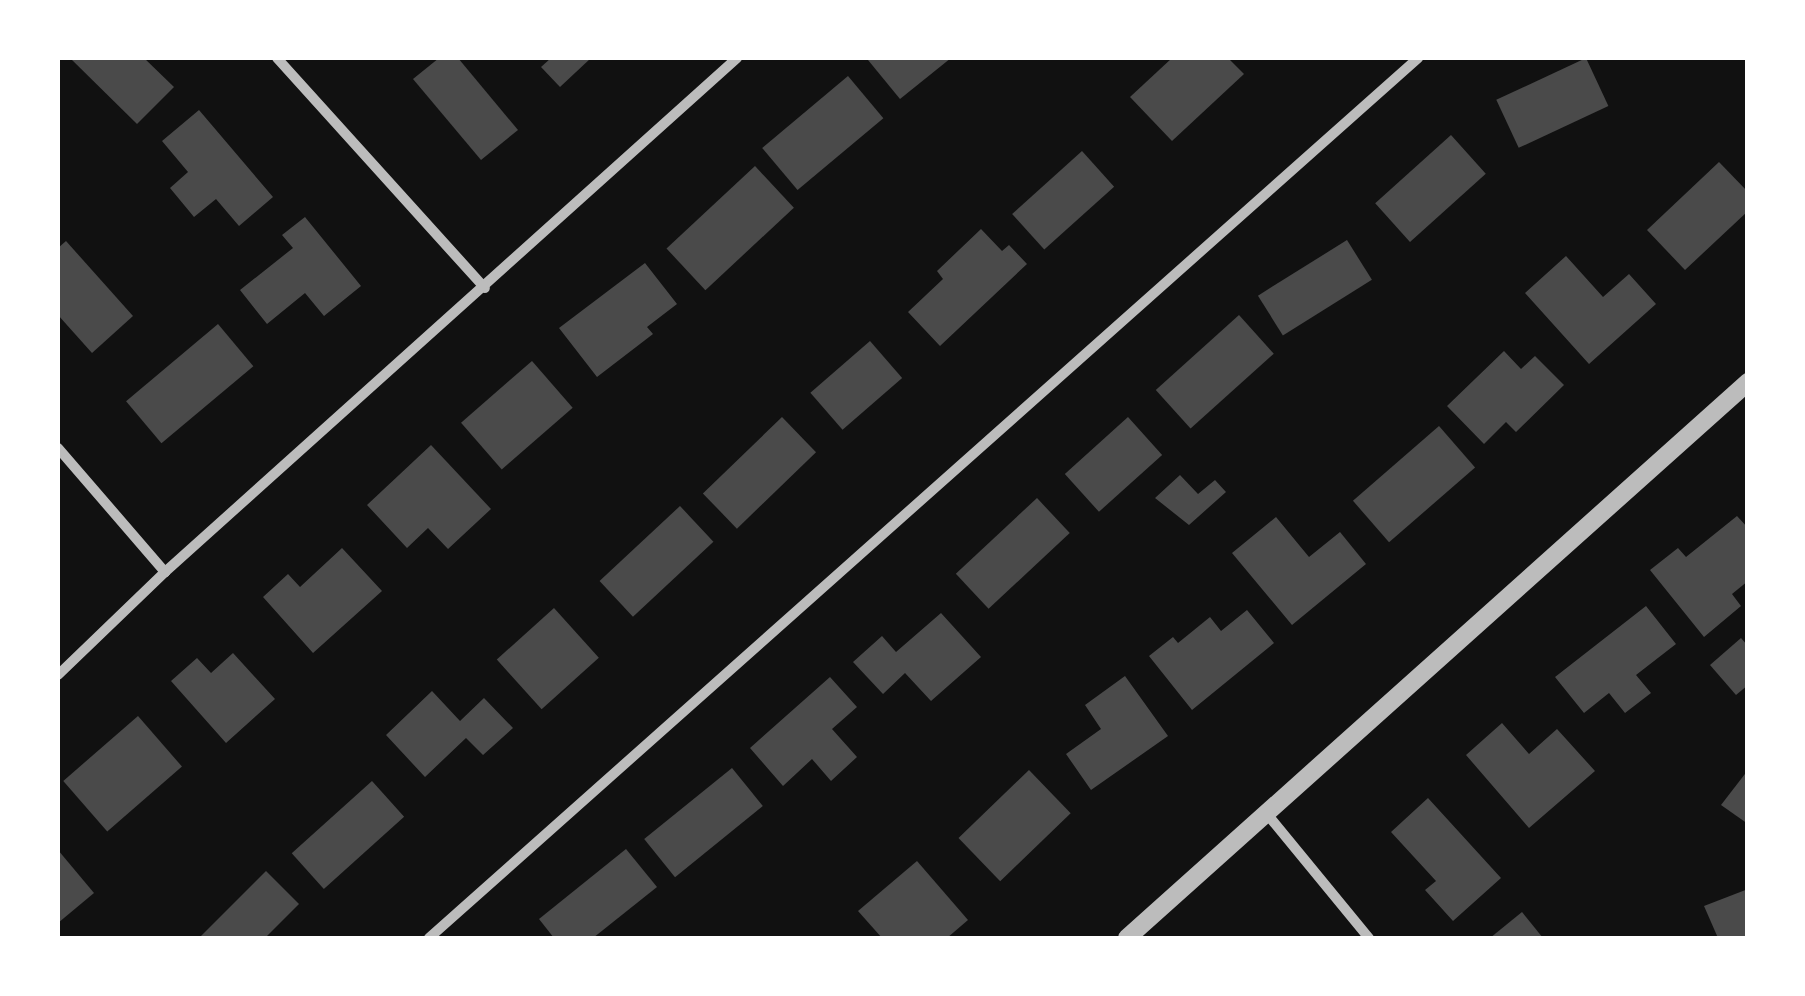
<!DOCTYPE html>
<html>
<head>
<meta charset="utf-8">
<style>
  body { margin:0 }
  #map { position:relative; width:1805px; height:996px; overflow:hidden; background:#111; font-family:Ubuntu,sans-serif }
  div>[style] { position:absolute }
  [style*='--x'] { left:calc(var(--x)*1px); top:calc(var(--y)*1px); width:calc(var(--w)*1px); rotate:calc(var(--a)*1deg) }
  .building>* { inset:0; background:#4a4a4a; transform-origin:0 0 }
  .minor>* { height:10px; margin:-5px; padding:0 5px; transform-origin:5px; border-radius:5px; background:#bcbcbc }
  .tertiary>* { height:18px; margin:-9px; padding:0 9px; transform-origin:9px; border-radius:9px; background:#bcbcbc }
  span { translate:-50% -50%; white-space:nowrap; text-align:center; line-height:1.15; -webkit-text-stroke:8px #fff; paint-order:stroke }
  .frame { position:absolute; inset:0; border:60px solid #fff; pointer-events:none }
</style>
</head>
<body>
<div id="map">
  <div class="building">
    <i style="clip-path:polygon(70px 58px,144px 58px,174px 87px,137px 124px)"></i>
    <i style="clip-path:polygon(439px 58px,458px 58px,518px 130px,481px 160px,413px 79px)"></i>
    <i style="clip-path:polygon(551px 58px,591px 58px,560px 87px,541px 67px)"></i>
    <i style="clip-path:polygon(872px 58px,951px 58px,900px 99px,868px 60px)"></i>
    <i style="clip-path:polygon(1172px 58px,1228px 58px,1244px 74px,1172px 141px,1130px 97px)"></i>
    <i style="left:1586px;top:58px;width:53px;height:99px;rotate:65deg"></i>
    <i style="left:848px;top:76px;width:55px;height:112px;rotate:50deg"></i>
    <i style="clip-path:polygon(199px 110px,273px 197px,239px 226px,216px 199px,194px 217px,170px 188px,188px 172px,162px 141px)"></i>
    <i style="left:1451px;top:135px;width:52px;height:102px;rotate:48deg"></i>
    <i style="left:1082px;top:151px;width:48px;height:94px;rotate:48deg"></i>
    <i style="clip-path:polygon(1719px 162px,1748px 192px,1748px 211px,1685px 270px,1647px 230px)"></i>
    <i style="left:755px;top:166px;width:57px;height:121px;rotate:47deg"></i>
    <i style="clip-path:polygon(305px 217px,361px 286px,324px 316px,305px 293px,267px 324px,240px 290px,293px 248px,282px 235px)"></i>
    <i style="clip-path:polygon(981px 229px,1002px 251px,1009px 245px,1027px 264px,940px 346px,908px 312px,943px 279px,937px 271px)"></i>
    <i style="left:1347px;top:240px;width:47px;height:105px;rotate:58deg"></i>
    <i style="clip-path:polygon(66px 241px,133px 316px,92px 353px,58px 315px,58px 248px)"></i>
    <i style="clip-path:polygon(1566px 256px,1603px 297px,1629px 274px,1656px 304px,1589px 364px,1525px 293px)"></i>
    <i style="clip-path:polygon(645px 263px,677px 304px,647px 327px,653px 334px,597px 377px,559px 328px)"></i>
    <i style="left:1239px;top:315px;width:52px;height:112px;rotate:48deg"></i>
    <i style="left:218px;top:324px;width:55px;height:120px;rotate:50deg"></i>
    <i style="left:870px;top:341px;width:49px;height:79px;rotate:49deg"></i>
    <i style="clip-path:polygon(1504px 351px,1521px 369px,1535px 356px,1564px 385px,1516px 432px,1506px 422px,1484px 444px,1447px 406px)"></i>
    <i style="left:532px;top:361px;width:62px;height:94px;rotate:49deg"></i>
    <i style="left:782px;top:417px;width:49px;height:110px;rotate:46deg"></i>
    <i style="left:1128px;top:417px;width:51px;height:85px;rotate:48deg"></i>
    <i style="left:1439px;top:426px;width:55px;height:114px;rotate:49deg"></i>
    <i style="clip-path:polygon(431px 445px,491px 509px,448px 549px,428px 528px,407px 548px,367px 505px)"></i>
    <i style="clip-path:polygon(1180px 475px,1198px 494px,1215px 480px,1226px 492px,1189px 525px,1155px 498px)"></i>
    <i style="left:1037px;top:498px;width:48px;height:111px;rotate:47deg"></i>
    <i style="left:680px;top:506px;width:49px;height:110px;rotate:47deg"></i>
    <i style="clip-path:polygon(1737px 516px,1748px 528px,1748px 581px,1732px 594px,1741px 606px,1704px 637px,1650px 570px,1678px 548px,1686px 557px)"></i>
    <i style="clip-path:polygon(1276px 517px,1309px 557px,1340px 532px,1366px 564px,1292px 625px,1232px 553px)"></i>
    <i style="clip-path:polygon(342px 548px,382px 591px,313px 653px,263px 597px,288px 574px,300px 587px)"></i>
    <i style="clip-path:polygon(1646px 606px,1676px 644px,1636px 675px,1651px 693px,1625px 713px,1609px 693px,1584px 713px,1555px 677px)"></i>
    <i style="left:554px;top:608px;width:67px;height:77px;rotate:48deg"></i>
    <i style="clip-path:polygon(1247px 610px,1274px 643px,1192px 710px,1149px 656px,1173px 637px,1178px 643px,1210px 617px,1221px 631px)"></i>
    <i style="clip-path:polygon(941px 613px,981px 657px,931px 701px,905px 673px,883px 694px,853px 662px,882px 636px,896px 652px)"></i>
    <i style="clip-path:polygon(1741px 638px,1748px 646px,1748px 685px,1736px 695px,1710px 665px)"></i>
    <i style="clip-path:polygon(233px 653px,275px 699px,226px 743px,171px 681px,197px 658px,211px 673px)"></i>
    <i style="clip-path:polygon(1125px 676px,1168px 736px,1091px 790px,1066px 754px,1101px 729px,1085px 705px)"></i>
    <i style="clip-path:polygon(830px 677px,857px 707px,832px 729px,857px 757px,831px 781px,812px 759px,783px 786px,750px 748px)"></i>
    <i style="clip-path:polygon(432px 691px,460px 721px,484px 698px,513px 728px,483px 755px,466px 738px,425px 777px,386px 735px)"></i>
    <i style="left:138px;top:716px;width:67px;height:99px;rotate:49deg"></i>
    <i style="clip-path:polygon(1502px 723px,1529px 754px,1557px 729px,1595px 771px,1529px 828px,1466px 755px)"></i>
    <i style="left:732px;top:768px;width:49px;height:113px;rotate:51deg"></i>
    <i style="left:1029px;top:770px;width:60px;height:98px;rotate:46deg"></i>
    <i style="clip-path:polygon(1748px 770px,1748px 824px,1721px 805px)"></i>
    <i style="left:372px;top:781px;width:48px;height:108px;rotate:48deg"></i>
    <i style="clip-path:polygon(1428px 798px,1501px 878px,1453px 921px,1425px 890px,1436px 881px,1391px 832px)"></i>
    <i style="clip-path:polygon(626px 849px,657px 887px,593px 938px,554px 938px,539px 919px)"></i>
    <i style="clip-path:polygon(58px 850px,94px 893px,58px 923px)"></i>
    <i style="clip-path:polygon(917px 861px,968px 920px,947px 938px,882px 938px,858px 911px)"></i>
    <i style="clip-path:polygon(266px 871px,299px 904px,265px 938px,199px 938px)"></i>
    <i style="clip-path:polygon(1748px 889px,1748px 938px,1718px 938px,1704px 906px)"></i>
    <i style="clip-path:polygon(1522px 912px,1543px 938px,1490px 938px)"></i>
  </div>
  <div class="minor">
    <i style="--x:277;--y:58;--w:310;--a:47.9"></i>
    <i style="--x:58;--y:448;--w:164;--a:49.2"></i>
    <i style="--x:58;--y:675;--w:149;--a:-43.9"></i>
    <i style="--x:165;--y:572;--w:769;--a:-41.94"></i>
    <i style="--x:1267;--y:814;--w:161;--a:50.6"></i>
    <i style="--x:429;--y:938;--w:1324;--a:-41.66"></i>
  </div>
  <div class="tertiary">
    <i style="--x:1127;--y:938;--w:834;--a:-41.84"></i>
  </div>
  <div class="frame"></div>
</div>
</body>
</html>
